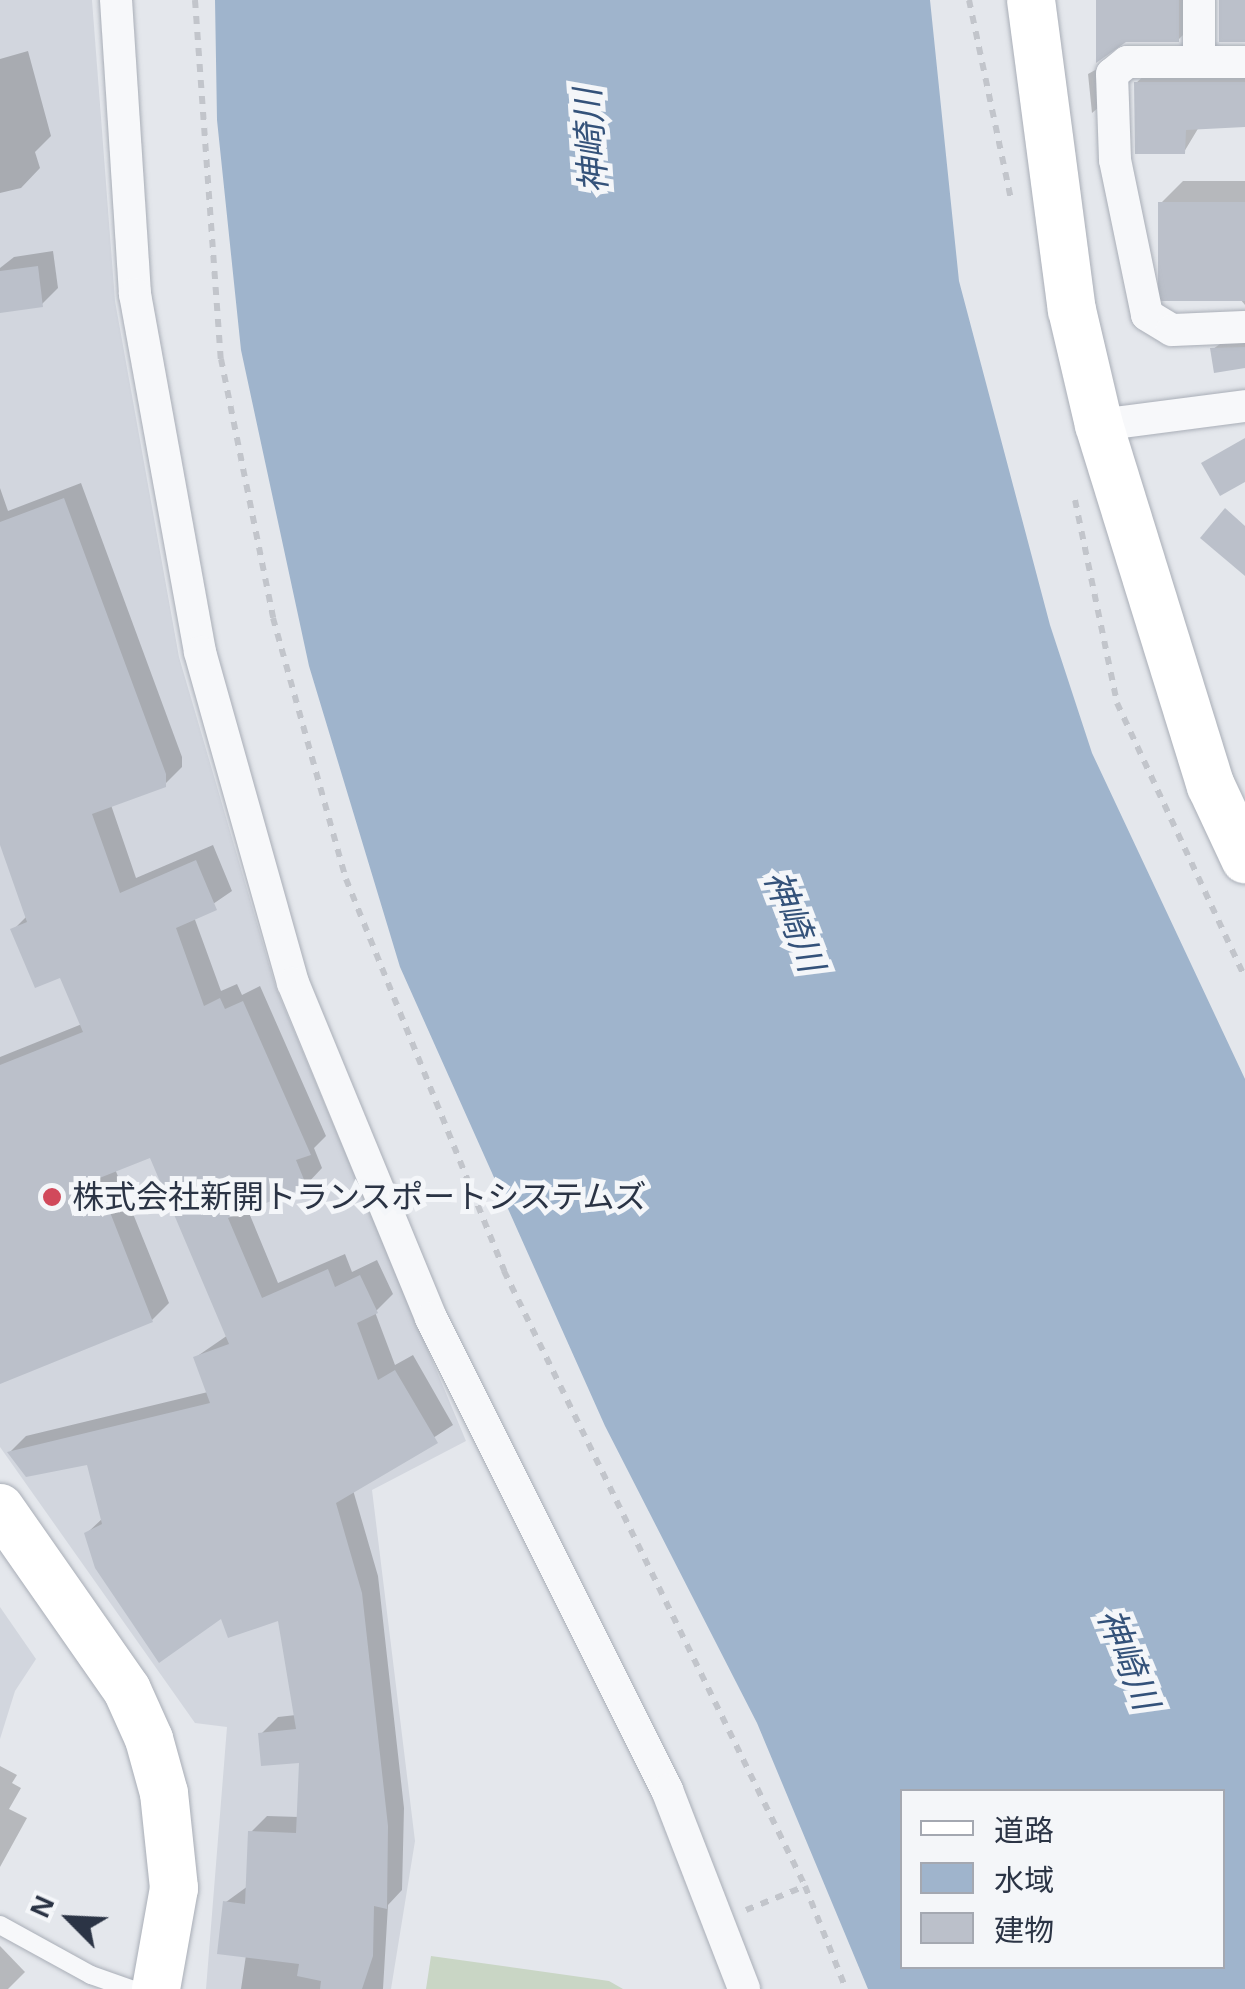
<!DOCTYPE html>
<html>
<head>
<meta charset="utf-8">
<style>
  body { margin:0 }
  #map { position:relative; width:1245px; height:1989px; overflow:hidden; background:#e4e7ec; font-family:Helvetica,"Noto Sans JP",sans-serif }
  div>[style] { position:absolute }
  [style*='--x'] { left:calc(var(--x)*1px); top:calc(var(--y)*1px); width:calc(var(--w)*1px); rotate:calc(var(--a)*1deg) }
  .built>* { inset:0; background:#d2d6de }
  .green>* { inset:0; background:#c9d6c5 }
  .water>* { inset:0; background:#9fb4cc }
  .shadow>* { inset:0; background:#0003 }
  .building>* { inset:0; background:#bbc0ca; transform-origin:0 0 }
  .path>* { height:6px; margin-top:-3px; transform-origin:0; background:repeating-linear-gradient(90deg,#c2c5cb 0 8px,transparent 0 16px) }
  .roads { filter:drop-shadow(0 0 2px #a9aeb7) drop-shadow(0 0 2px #a9aeb7) }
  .lane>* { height:18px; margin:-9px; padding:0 9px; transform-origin:9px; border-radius:9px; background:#f7f8fa }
  .street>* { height:32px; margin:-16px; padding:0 16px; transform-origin:16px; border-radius:16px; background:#f7f8fa }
  .secondary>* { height:48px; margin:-24px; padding:0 24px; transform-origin:24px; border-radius:24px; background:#fff }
  .dots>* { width:28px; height:28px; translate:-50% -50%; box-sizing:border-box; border:5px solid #f4f6f9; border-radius:50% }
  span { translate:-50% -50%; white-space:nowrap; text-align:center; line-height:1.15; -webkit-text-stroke:10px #f4f6f9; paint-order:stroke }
  .poi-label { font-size:32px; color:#2b3445 }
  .left { translate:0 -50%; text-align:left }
  .water-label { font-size:35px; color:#34527a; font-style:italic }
  .legend { position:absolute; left:900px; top:1789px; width:325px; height:180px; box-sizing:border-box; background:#f4f6f9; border:2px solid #a4a8b1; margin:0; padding:12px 18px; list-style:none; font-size:30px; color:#2b3445 }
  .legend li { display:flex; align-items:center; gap:20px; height:50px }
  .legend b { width:50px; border:2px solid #a4a8b1 }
  .north { position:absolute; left:20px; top:1869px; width:100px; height:100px; -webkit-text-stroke:8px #f4f6f9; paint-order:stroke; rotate:294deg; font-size:28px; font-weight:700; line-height:40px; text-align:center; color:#2b3445 }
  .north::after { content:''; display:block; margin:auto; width:35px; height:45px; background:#2b3445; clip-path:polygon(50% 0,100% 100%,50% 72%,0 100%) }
</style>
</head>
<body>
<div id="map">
  <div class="built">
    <i style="clip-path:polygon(0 0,92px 0,115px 301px,179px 657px,276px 988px,466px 1441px,372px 1490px,415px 1841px,391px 1989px,206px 1989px,227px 1727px,195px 1723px,0 1447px)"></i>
    <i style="clip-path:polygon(0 1607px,36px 1659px,15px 1691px,0 1739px)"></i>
  </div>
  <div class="green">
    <i style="clip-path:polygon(431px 1956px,609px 1981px,623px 1989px,426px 1989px)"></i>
  </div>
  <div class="water">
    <i style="clip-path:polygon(evenodd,215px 0,930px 0,959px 281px,1050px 625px,1092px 753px,1245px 1079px,1245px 1989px,868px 1989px,757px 1723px,605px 1426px,400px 967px,309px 666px,241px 350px,217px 120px,215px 0,902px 1792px,1222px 1792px,1222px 1966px,902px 1966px,902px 1792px)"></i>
  </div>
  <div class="shadow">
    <i style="clip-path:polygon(1098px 0,1194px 0,1193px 25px,1178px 40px)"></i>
    <i style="clip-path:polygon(28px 51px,51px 136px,35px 152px,40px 168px,21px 188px,0 193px,0 59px)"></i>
    <i style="clip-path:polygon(1245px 68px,1245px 126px,1199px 127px,1184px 152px,1135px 84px,1150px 70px)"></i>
    <i style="clip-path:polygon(1097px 69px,1098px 108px,1092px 113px,1088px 74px)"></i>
    <i style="clip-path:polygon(1183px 181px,1245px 181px,1245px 305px,1161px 203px)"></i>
    <i style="clip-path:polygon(53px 251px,58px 288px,42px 304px,0 310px,0 268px,14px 257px)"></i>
    <i style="clip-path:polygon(1245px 326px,1245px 366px,1213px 349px)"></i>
    <i style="clip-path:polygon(81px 483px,182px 757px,182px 767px,165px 784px,111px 805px,136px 878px,213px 845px,232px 891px,194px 917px,221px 991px,237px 984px,242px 995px,260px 986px,326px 1136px,314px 1148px,322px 1168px,306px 1185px,247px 1208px,278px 1283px,345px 1254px,352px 1272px,377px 1260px,393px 1294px,375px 1312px,395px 1365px,413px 1355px,453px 1425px,353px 1490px,378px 1576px,404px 1808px,402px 1890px,388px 1905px,383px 1989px,241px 1989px,246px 1955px,226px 1902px,248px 1886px,251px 1832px,267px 1816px,299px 1817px,301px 1760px,261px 1734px,278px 1717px,296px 1715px,280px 1617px,222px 1615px,87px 1533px,103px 1518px,89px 1462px,10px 1452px,26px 1436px,208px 1392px,196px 1357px,228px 1335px,152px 1155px,115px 1169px,169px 1303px,152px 1320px,0 1381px,0 1057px,82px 1024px,61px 974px,13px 930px,27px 916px,0 838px,0 488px,8px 511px)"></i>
    <i style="clip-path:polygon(0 1766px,17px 1775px,12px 1783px,21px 1788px,9px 1809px,27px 1818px,0 1867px)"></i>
    <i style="clip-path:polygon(0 1946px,25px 1972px,8px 1989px,0 1989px)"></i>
  </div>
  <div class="building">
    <i style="clip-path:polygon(1096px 0,1179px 0,1179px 42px,1126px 42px,1096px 63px)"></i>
    <i style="left:1219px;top:0;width:26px;height:42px"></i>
    <i style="clip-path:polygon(1245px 82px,1245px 127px,1186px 130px,1185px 154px,1135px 154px,1134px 82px)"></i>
    <i style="left:1158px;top:202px;width:87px;height:99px"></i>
    <i style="clip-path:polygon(38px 266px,43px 307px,0 313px,0 271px)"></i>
    <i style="clip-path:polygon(1245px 347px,1245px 368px,1214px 373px,1210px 348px)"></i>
    <i style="clip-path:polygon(1245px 438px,1245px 482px,1220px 496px,1201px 463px)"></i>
    <i style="clip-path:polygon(64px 498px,166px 774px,166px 787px,92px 814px,120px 893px,196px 860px,217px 910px,176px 928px,204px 1006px,220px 998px,225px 1009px,243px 1001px,311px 1155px,296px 1160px,307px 1187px,228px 1218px,262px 1298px,328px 1269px,335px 1287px,360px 1275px,378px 1313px,357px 1323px,378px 1380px,395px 1370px,438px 1443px,336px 1503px,362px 1593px,388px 1826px,387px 1909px,374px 1906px,373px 1956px,362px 1989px,320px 1989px,321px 1981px,297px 1976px,299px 1964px,217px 1954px,223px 1901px,245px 1904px,248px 1831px,296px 1833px,299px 1763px,261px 1766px,258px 1733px,296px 1729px,278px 1621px,228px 1638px,221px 1619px,159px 1663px,95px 1568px,84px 1533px,102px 1524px,87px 1465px,26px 1477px,7px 1452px,210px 1403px,193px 1357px,229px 1344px,150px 1158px,97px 1179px,153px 1322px,0 1384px,0 1065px,83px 1032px,60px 978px,35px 988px,10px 929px,27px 922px,0 845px,0 522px)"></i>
    <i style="clip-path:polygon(1225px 508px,1245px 526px,1245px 576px,1200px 538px)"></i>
  </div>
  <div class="path">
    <i style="--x:195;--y:0;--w:360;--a:85.9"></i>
    <i style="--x:221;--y:359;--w:264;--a:78.6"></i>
    <i style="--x:273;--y:618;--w:271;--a:74.4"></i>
    <i style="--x:346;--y:879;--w:423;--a:68"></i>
    <i style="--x:504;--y:1271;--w:685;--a:63.92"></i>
    <i style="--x:805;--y:1886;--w:111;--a:68.3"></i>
    <i style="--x:969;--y:0;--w:203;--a:78.1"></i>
    <i style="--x:1075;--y:500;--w:207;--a:78.3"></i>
    <i style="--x:1117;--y:703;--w:303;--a:65"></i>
    <i style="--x:746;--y:1910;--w:64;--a:-22.1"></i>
  </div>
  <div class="roads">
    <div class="lane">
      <i style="--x:0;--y:1925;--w:104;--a:28.8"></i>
      <i style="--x:91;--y:1975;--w:42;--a:19.3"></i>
    </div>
    <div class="street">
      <i style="--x:116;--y:0;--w:295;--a:86.3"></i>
      <i style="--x:135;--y:294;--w:364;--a:79.7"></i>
      <i style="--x:200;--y:652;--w:344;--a:74.3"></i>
      <i style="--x:293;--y:983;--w:362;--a:67.6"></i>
      <i style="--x:431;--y:1318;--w:528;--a:63.43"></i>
      <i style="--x:667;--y:1790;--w:213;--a:68.8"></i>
      <i style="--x:1199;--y:0;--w:62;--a:90"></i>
      <i style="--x:1245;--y:62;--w:118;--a:180"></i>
      <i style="--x:1127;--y:62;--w:19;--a:141"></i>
      <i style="--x:1112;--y:74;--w:86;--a:88"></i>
      <i style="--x:1115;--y:160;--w:158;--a:78.3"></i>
      <i style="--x:1147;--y:315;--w:29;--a:31"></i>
      <i style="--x:1172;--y:330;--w:73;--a:-2.4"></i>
      <i style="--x:1099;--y:425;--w:147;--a:-7.4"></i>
    </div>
    <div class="secondary">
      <i style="--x:1031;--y:0;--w:313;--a:82.5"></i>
      <i style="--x:1072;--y:310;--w:118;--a:76.8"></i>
      <i style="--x:1099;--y:425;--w:378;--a:72.8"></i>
      <i style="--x:1211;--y:786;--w:81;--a:65"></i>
      <i style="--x:0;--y:1508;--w:222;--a:55.1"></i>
      <i style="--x:127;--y:1690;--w:54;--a:65.8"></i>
      <i style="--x:149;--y:1739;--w:56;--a:74.5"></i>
      <i style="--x:164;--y:1793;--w:96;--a:84"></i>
      <i style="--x:174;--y:1888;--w:103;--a:100.1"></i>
    </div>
  </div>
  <div class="dots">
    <i style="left:52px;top:1197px;background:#d1495b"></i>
  </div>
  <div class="poi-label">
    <span class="left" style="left:72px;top:1197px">株式会社新開トランスポートシステムズ</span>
  </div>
  <div class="water-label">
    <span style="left:591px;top:141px;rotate:-94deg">神崎川</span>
    <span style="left:794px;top:921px;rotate:69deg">神崎川</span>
    <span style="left:1128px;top:1659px;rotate:68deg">神崎川</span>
  </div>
  <ul class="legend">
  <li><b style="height:12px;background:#fff"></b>道路</li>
  <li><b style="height:28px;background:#9fb4cc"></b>水域</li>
  <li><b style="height:28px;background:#bbc0ca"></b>建物</li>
  </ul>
  <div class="north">N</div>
</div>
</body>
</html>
